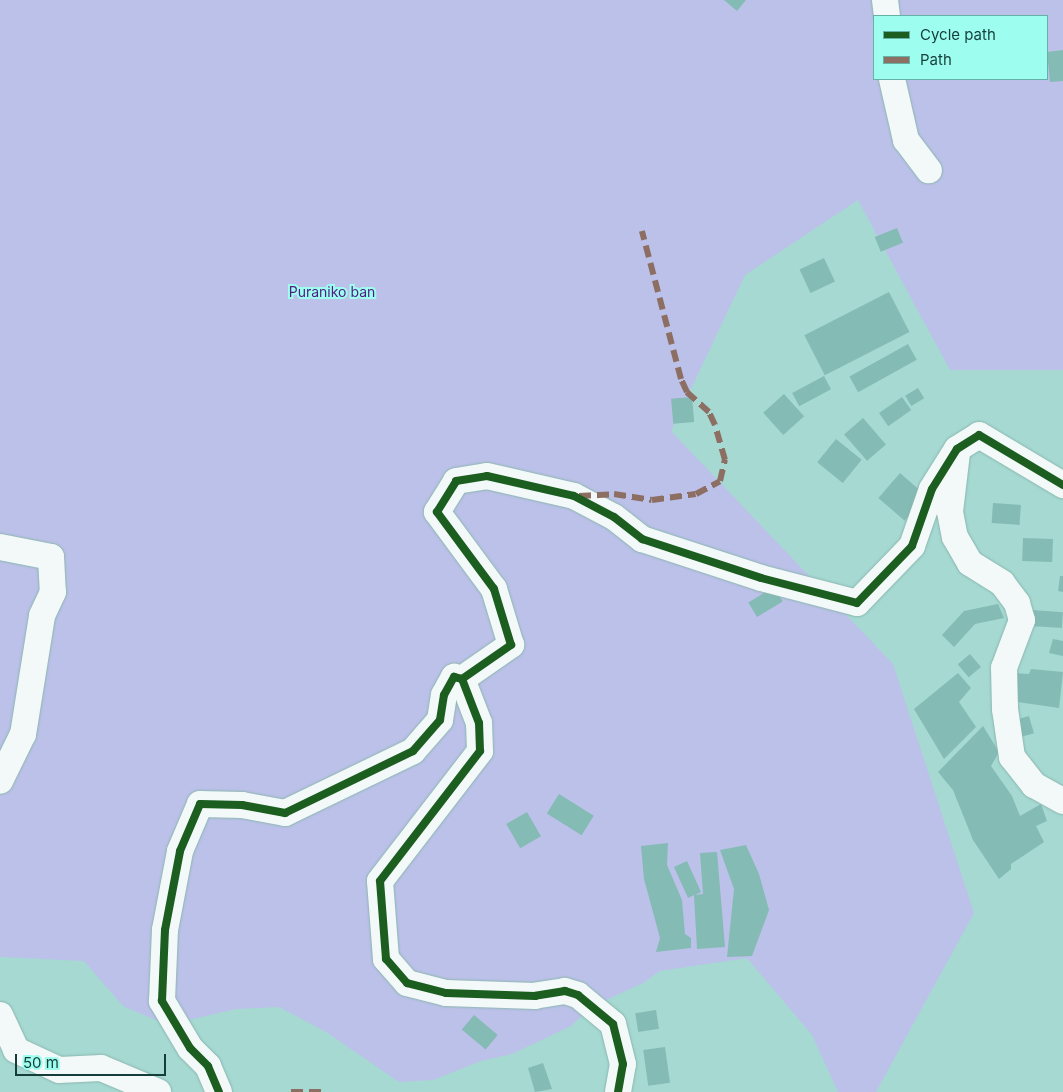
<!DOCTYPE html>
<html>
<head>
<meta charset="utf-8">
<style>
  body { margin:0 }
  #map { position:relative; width:1063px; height:1092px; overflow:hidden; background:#a5d9d2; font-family:Inter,sans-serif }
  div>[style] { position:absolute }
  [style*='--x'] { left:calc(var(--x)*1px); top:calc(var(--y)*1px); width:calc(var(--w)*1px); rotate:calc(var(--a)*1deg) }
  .green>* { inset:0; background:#bcc1e9 }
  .building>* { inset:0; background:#84bbb4; transform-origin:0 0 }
  .roads { filter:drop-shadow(0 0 1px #8cb6b0) drop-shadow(0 0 1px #8cb6b0) }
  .minor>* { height:26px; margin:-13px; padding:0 13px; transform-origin:13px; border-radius:13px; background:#f2f9f8 }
  .quiet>* { height:6px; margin-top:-3px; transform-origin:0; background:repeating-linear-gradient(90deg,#8d6e63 0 12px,transparent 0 18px) }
  .cycleway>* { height:8px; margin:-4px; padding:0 4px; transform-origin:4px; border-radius:4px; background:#1b5e20 }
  span { translate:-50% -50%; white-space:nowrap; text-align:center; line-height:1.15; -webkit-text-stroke:4px #9dfdef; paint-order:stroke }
  .park-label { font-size:14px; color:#531b82 }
  .legend { position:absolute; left:873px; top:15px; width:175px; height:65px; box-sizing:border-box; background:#9dfdef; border:1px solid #66b1a6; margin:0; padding:6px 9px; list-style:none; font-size:15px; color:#143e39 }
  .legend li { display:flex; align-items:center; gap:10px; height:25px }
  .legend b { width:25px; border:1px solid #66b1a6 }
  .scale { position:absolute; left:15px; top:1054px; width:151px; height:22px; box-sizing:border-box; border:2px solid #143e39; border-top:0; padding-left:6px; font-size:15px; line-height:18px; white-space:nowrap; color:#143e39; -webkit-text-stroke:4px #9dfdef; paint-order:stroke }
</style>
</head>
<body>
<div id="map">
  <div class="green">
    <i style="clip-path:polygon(evenodd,0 0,1063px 0,1063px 370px,950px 370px,858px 200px,745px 275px,671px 431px,893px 664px,974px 913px,876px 1092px,838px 1092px,812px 1035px,747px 958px,660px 971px,643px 983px,593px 1006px,571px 1026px,512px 1054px,481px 1061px,433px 1080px,399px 1082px,326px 1032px,279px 1007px,236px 1009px,167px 1025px,123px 1006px,84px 961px,0 957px,0 0,874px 16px,1047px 16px,1047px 79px,874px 79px,874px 16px)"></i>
  </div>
  <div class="building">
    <i style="clip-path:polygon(724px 0,746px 0,737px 11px)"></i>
    <i style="clip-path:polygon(1063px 50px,1063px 81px,1050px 82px,1047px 52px)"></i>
    <i style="left:897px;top:228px;width:16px;height:24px;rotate:68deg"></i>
    <i style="left:824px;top:258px;width:26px;height:27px;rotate:65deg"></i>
    <i style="left:889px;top:292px;width:45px;height:95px;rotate:63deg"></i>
    <i style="left:908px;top:344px;width:18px;height:67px;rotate:61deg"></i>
    <i style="left:824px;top:376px;width:15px;height:36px;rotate:62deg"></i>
    <i style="left:918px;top:388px;width:12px;height:15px;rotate:59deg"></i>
    <i style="left:784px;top:394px;width:30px;height:28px;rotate:48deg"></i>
    <i style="left:692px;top:397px;width:25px;height:21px;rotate:85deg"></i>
    <i style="left:902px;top:397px;width:16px;height:28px;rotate:55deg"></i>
    <i style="left:863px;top:418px;width:35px;height:25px;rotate:49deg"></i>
    <i style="left:836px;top:439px;width:33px;height:30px;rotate:39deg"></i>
    <i style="left:900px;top:473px;width:35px;height:33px;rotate:41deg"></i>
    <i style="left:993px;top:503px;width:28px;height:20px;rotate:4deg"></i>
    <i style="left:1023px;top:538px;width:30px;height:23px;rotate:2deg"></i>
    <i style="clip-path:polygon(1060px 576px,1063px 576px,1063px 592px,1058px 591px)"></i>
    <i style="left:774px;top:587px;width:17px;height:30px;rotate:59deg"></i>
    <i style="clip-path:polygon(998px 604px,1004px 618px,975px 624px,954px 647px,942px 635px,964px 611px)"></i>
    <i style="left:1032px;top:610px;width:31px;height:16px;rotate:4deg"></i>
    <i style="clip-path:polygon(1053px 639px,1063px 641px,1063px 656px,1049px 653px)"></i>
    <i style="left:970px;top:654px;width:17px;height:16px;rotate:50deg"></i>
    <i style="clip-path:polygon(1031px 669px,1063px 672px,1059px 708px,1011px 701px,1013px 673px,1029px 674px)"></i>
    <i style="clip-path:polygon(958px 673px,971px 688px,959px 702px,976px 727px,944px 759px,914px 709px)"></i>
    <i style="left:1029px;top:716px;width:18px;height:12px;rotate:74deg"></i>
    <i style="clip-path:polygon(983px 726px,999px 752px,991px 766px,1012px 796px,1020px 816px,1041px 804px,1047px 821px,1036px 826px,1044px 842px,1011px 864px,1011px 869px,999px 879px,973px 840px,953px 790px,938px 772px)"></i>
    <i style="left:559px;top:794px;width:41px;height:23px;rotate:32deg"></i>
    <i style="left:527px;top:812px;width:28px;height:24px;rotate:60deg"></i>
    <i style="clip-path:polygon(668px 843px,667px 865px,682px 900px,685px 934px,691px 938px,691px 948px,656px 952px,660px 938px,644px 879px,641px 846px)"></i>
    <i style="clip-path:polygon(746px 845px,759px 874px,769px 910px,752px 956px,727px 957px,734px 889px,720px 850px)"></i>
    <i style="clip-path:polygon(717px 852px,725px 947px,697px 949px,694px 895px,688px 898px,674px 867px,687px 861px,701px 892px,695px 895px,703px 894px,700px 853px)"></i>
    <i style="left:656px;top:1010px;width:19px;height:21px;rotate:81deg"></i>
    <i style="left:474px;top:1015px;width:31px;height:19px;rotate:40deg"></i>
    <i style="left:665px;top:1047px;width:36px;height:22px;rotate:82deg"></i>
    <i style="clip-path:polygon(543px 1063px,552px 1089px,535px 1092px,528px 1068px)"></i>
  </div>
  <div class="roads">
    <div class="minor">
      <i style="--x:885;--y:0;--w:16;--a:83"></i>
      <i style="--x:892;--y:79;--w:63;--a:77.1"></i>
      <i style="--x:906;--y:140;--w:38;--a:53"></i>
      <i style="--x:957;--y:453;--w:59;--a:96.8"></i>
      <i style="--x:950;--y:512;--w:25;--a:79"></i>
      <i style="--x:955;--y:537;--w:30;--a:60"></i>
      <i style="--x:970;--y:563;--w:38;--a:32"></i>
      <i style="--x:1002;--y:583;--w:25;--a:53"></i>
      <i style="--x:1017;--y:603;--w:18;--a:74"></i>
      <i style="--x:1022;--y:620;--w:51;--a:110.6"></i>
      <i style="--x:1004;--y:668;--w:41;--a:88.6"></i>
      <i style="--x:1005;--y:709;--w:49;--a:81.7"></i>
      <i style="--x:1012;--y:757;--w:36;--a:52"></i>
      <i style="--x:1034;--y:785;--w:33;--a:29"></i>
      <i style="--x:0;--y:547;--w:52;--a:11.1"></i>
      <i style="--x:51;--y:557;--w:35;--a:87"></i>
      <i style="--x:53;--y:592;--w:26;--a:115"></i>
      <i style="--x:42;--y:616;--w:120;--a:99.1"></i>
      <i style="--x:23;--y:734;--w:52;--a:116.1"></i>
      <i style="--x:0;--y:1015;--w:38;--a:65"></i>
      <i style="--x:16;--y:1050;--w:47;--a:24.9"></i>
      <i style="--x:59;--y:1070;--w:42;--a:-2.7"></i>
      <i style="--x:101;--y:1068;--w:62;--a:22.8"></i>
      <i style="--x:219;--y:1092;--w:28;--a:-113"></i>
      <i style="--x:208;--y:1066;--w:25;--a:-135"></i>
      <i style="--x:190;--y:1048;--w:55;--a:-120.8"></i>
      <i style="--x:162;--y:1001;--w:71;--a:-87.6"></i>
      <i style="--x:165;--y:930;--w:80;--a:-79.2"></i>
      <i style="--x:180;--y:851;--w:51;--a:-66.9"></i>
      <i style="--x:200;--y:804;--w:42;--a:1.4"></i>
      <i style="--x:242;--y:805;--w:44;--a:10.5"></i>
      <i style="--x:285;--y:813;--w:142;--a:-25.8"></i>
      <i style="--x:413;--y:751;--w:41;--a:-48.9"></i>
      <i style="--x:440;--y:720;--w:25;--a:-81"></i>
      <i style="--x:444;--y:695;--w:21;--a:-61"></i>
      <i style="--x:454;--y:677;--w:8;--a:14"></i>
      <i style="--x:618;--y:1092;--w:28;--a:-80"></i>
      <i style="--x:623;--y:1064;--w:41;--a:-104"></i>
      <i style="--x:613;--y:1024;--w:45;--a:-140.4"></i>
      <i style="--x:578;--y:995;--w:14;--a:-163"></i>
      <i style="--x:565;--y:991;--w:30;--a:171"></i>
      <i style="--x:535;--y:996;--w:89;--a:-178.1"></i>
      <i style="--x:446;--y:993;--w:40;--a:-165.6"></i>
      <i style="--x:407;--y:983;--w:32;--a:-131"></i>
      <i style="--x:386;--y:959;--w:78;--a:-94.4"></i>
      <i style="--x:380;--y:881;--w:164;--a:-52.4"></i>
      <i style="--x:480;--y:751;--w:28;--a:-92"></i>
      <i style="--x:479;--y:723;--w:47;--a:-111.1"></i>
      <i style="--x:462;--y:679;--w:60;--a:-34.8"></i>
      <i style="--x:511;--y:645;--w:59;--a:-106.9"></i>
      <i style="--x:494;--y:589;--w:96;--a:-126.5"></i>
      <i style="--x:437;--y:512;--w:36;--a:-58"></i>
      <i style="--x:456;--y:481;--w:31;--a:-9"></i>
      <i style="--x:487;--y:476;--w:89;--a:12.9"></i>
      <i style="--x:574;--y:496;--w:45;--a:27.7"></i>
      <i style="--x:614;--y:517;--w:36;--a:38"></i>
      <i style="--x:642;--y:539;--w:125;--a:18.1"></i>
      <i style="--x:761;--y:578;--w:99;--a:14.6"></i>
      <i style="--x:857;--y:603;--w:79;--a:-46"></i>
      <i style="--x:912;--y:546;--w:60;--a:-70.7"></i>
      <i style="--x:932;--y:489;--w:47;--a:-58"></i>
      <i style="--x:957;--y:449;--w:26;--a:-32"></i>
      <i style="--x:979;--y:435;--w:98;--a:30.8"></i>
    </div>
  </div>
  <div class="quiet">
    <i style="--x:579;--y:496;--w:35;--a:-3"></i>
    <i style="--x:614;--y:494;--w:38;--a:9"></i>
    <i style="--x:652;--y:500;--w:44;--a:-7.8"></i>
    <i style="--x:696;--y:494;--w:27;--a:-28"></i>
    <i style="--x:720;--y:481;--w:22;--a:-77"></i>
    <i style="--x:725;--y:460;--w:36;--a:-106"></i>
    <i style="--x:715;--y:425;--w:14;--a:-115"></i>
    <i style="--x:709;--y:412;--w:30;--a:-138"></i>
    <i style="--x:687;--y:392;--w:14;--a:-115"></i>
    <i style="--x:681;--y:379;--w:153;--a:-104.8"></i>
    <i style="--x:291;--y:1092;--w:33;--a:0"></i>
  </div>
  <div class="cycleway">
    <i style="--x:219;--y:1092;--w:28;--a:-113"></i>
    <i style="--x:208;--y:1066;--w:25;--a:-135"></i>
    <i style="--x:190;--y:1048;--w:55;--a:-120.8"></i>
    <i style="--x:162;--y:1001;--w:71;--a:-87.6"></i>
    <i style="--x:165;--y:930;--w:80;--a:-79.2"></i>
    <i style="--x:180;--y:851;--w:51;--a:-66.9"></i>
    <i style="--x:200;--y:804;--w:42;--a:1.4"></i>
    <i style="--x:242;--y:805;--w:44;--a:10.5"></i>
    <i style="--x:285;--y:813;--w:142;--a:-25.8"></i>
    <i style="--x:413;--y:751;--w:41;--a:-48.9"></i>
    <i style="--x:440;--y:720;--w:25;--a:-81"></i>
    <i style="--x:444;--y:695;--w:21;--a:-61"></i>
    <i style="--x:454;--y:677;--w:8;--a:14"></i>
    <i style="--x:618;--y:1092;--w:28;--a:-80"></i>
    <i style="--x:623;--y:1064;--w:41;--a:-104"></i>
    <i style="--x:613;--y:1024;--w:45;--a:-140.4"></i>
    <i style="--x:578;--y:995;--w:14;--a:-163"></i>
    <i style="--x:565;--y:991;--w:30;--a:171"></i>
    <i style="--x:535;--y:996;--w:89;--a:-178.1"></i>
    <i style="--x:446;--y:993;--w:40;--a:-165.6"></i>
    <i style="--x:407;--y:983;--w:32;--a:-131"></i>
    <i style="--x:386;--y:959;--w:78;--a:-94.4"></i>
    <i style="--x:380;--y:881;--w:164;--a:-52.4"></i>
    <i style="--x:480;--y:751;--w:28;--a:-92"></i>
    <i style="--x:479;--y:723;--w:47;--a:-111.1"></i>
    <i style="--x:462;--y:679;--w:60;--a:-34.8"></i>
    <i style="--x:511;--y:645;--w:59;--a:-106.9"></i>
    <i style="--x:494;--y:589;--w:96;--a:-126.5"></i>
    <i style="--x:437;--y:512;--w:36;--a:-58"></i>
    <i style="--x:456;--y:481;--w:31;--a:-9"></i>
    <i style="--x:487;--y:476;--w:89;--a:12.9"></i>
    <i style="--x:574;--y:496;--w:45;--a:27.7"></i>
    <i style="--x:614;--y:517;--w:36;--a:38"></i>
    <i style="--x:642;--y:539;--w:125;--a:18.1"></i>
    <i style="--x:761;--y:578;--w:99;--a:14.6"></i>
    <i style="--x:857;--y:603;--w:79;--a:-46"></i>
    <i style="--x:912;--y:546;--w:60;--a:-70.7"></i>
    <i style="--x:932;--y:489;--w:47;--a:-58"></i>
    <i style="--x:957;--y:449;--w:26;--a:-32"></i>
    <i style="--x:979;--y:435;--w:98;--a:30.8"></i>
  </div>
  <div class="park-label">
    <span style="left:332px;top:292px">Puraniko ban</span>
  </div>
  <ul class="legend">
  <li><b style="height:6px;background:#1b5e20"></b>Cycle path</li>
  <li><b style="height:6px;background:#8d6e63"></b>Path</li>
  </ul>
  <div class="scale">50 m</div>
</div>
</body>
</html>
